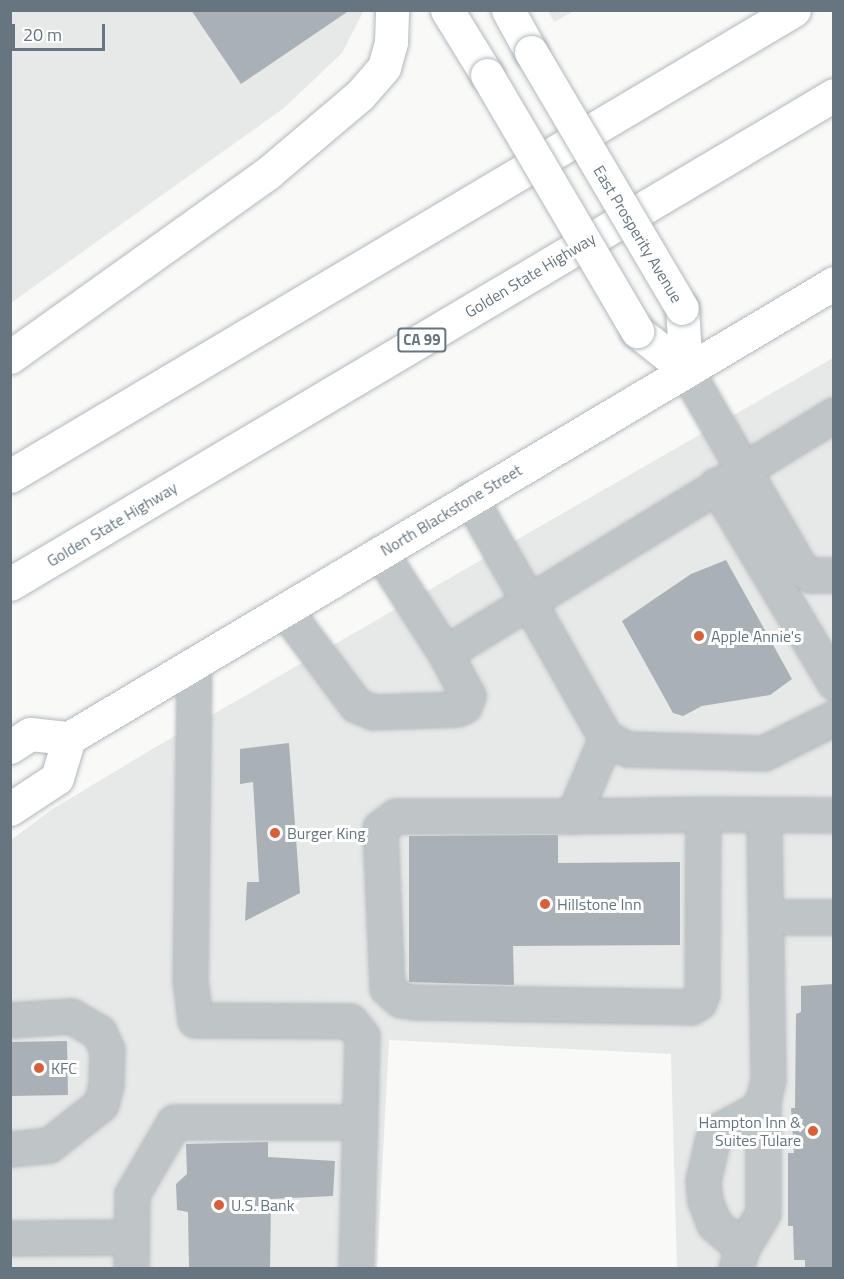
<!DOCTYPE html>
<html>
<head>
<meta charset="utf-8">
<style>
  body { margin:0 }
  #map { position:relative; width:844px; height:1279px; overflow:hidden; background:#f9f9f8; font-family:"Titillium Web",sans-serif }
  div>[style] { position:absolute }
  [style*='--x'] { left:calc(var(--x)*1px); top:calc(var(--y)*1px); width:calc(var(--w)*1px); rotate:calc(var(--a)*1deg) }
  .built>* { inset:0; background:#e7e8e8 }
  .building>* { inset:0; background:#a9b0b6; transform-origin:0 0 }
  .roads { filter:drop-shadow(0 0 2px #b3b8bc) drop-shadow(0 0 2px #b3b8bc) }
  .minor>* { height:33px; margin:-16.5px; padding:0 16.5px; transform-origin:16.5px; border-radius:16.5px; background:#bfc4c7 }
  .major>* { height:33px; margin:-16.5px; padding:0 16.5px; transform-origin:16.5px; border-radius:16.5px; background:#fff }
  .highway>* { height:33px; margin:-16.5px; padding:0 16.5px; transform-origin:16.5px; border-radius:16.5px; background:#fff }
  .bridges { filter:drop-shadow(0 0 2px #b3b8bc) drop-shadow(0 0 2px #b3b8bc) }
  .major-bridge>* { height:33px; margin:-16.5px; padding:0 16.5px; transform-origin:16.5px; border-radius:16.5px; background:#fff }
  .dots>* { width:16px; height:16px; translate:-50% -50%; box-sizing:border-box; border:3px solid #fff; border-radius:50% }
  span { translate:-50% -50%; white-space:nowrap; text-align:center; line-height:1.15; -webkit-text-stroke:6px #fff; paint-order:stroke }
  .shield-label span { padding:2px 4px; background:#fff; border:2px solid; border-radius:4px; -webkit-text-stroke-width:0 }
  .shield-label { font-size:15px; color:#667580; font-weight:700 }
  .street-label { font-size:16px; color:#667580 }
  .poi-label { font-size:16px; color:#667580 }
  .left { translate:0 -50%; text-align:left }
  .right { translate:-100% -50%; text-align:right }
  .frame { position:absolute; inset:0; border:12px solid #667580; pointer-events:none }
  .scale { position:absolute; left:12px; top:24px; width:93px; height:27px; box-sizing:border-box; border:3px solid #667580; border-top:0; padding-left:8px; font-size:18px; line-height:21px; white-space:nowrap; color:#667580; -webkit-text-stroke:4px #fff; paint-order:stroke }
</style>
</head>
<body>
<div id="map">
  <div class="built">
    <i style="clip-path:polygon(11px 11px,362px 11px,363px 12px,342px 53px,284px 108px,11px 303px)"></i>
    <i style="clip-path:polygon(548px 11px,574px 11px,554px 22px)"></i>
    <i style="clip-path:polygon(833px 358px,833px 1268px,677px 1268px,671px 1054px,389px 1040px,377px 1268px,11px 1268px,11px 840px,51px 810px,154px 748px)"></i>
  </div>
  <div class="building">
    <i style="clip-path:polygon(191px 10px,350px 10px,241px 84px)"></i>
    <i style="clip-path:polygon(726px 560px,792px 679px,770px 695px,702px 706px,683px 716px,673px 713px,622px 621px,691px 574px)"></i>
    <i style="clip-path:polygon(289px 743px,300px 893px,245px 921px,247px 882px,259px 882px,253px 782px,240px 784px,240px 749px)"></i>
    <i style="clip-path:polygon(558px 835px,558px 863px,680px 862px,680px 945px,513px 946px,514px 985px,409px 982px,409px 836px)"></i>
    <i style="clip-path:polygon(834px 984px,834px 1269px,805px 1269px,805px 1260px,794px 1260px,793px 1226px,788px 1226px,788px 1153px,794px 1153px,791px 1108px,795px 1108px,796px 1014px,801px 1012px,801px 986px)"></i>
    <i style="left:67px;top:1041px;width:54px;height:57px;rotate:89deg"></i>
    <i style="clip-path:polygon(268px 1142px,268px 1157px,335px 1161px,333px 1196px,271px 1199px,270px 1269px,189px 1269px,188px 1212px,177px 1210px,176px 1184px,187px 1174px,186px 1144px)"></i>
  </div>
  <div class="roads">
    <div class="minor">
      <i style="--x:686;--y:370;--w:230;--a:60"></i>
      <i style="--x:801;--y:569;--w:12;--a:31"></i>
      <i style="--x:811;--y:575;--w:23;--a:0"></i>
      <i style="--x:716;--y:485;--w:230;--a:59.1"></i>
      <i style="--x:470;--y:498;--w:276;--a:60.5"></i>
      <i style="--x:606;--y:738;--w:25;--a:27"></i>
      <i style="--x:628;--y:749;--w:136;--a:1.7"></i>
      <i style="--x:764;--y:753;--w:78;--a:-26.6"></i>
      <i style="--x:380;--y:552;--w:120;--a:57.2"></i>
      <i style="--x:445;--y:653;--w:456;--a:-31.5"></i>
      <i style="--x:285;--y:610;--w:119;--a:53.2"></i>
      <i style="--x:356;--y:705;--w:18;--a:22"></i>
      <i style="--x:373;--y:712;--w:83;--a:-2.1"></i>
      <i style="--x:456;--y:709;--w:9;--a:-21"></i>
      <i style="--x:464;--y:706;--w:11;--a:-68"></i>
      <i style="--x:468;--y:696;--w:49;--a:-118.1"></i>
      <i style="--x:194;--y:663;--w:317;--a:90.7"></i>
      <i style="--x:190;--y:980;--w:40;--a:82.9"></i>
      <i style="--x:195;--y:1020;--w:155;--a:0.4"></i>
      <i style="--x:350;--y:1021;--w:19;--a:51"></i>
      <i style="--x:362;--y:1036;--w:232;--a:91.5"></i>
      <i style="--x:606;--y:738;--w:85;--a:112.9"></i>
      <i style="--x:573;--y:816;--w:177;--a:180"></i>
      <i style="--x:396;--y:816;--w:20;--a:143"></i>
      <i style="--x:380;--y:828;--w:160;--a:87.5"></i>
      <i style="--x:387;--y:988;--w:18;--a:41"></i>
      <i style="--x:401;--y:1000;--w:15;--a:8"></i>
      <i style="--x:416;--y:1002;--w:275;--a:1"></i>
      <i style="--x:691;--y:1007;--w:9;--a:-32"></i>
      <i style="--x:699;--y:1002;--w:9;--a:-69"></i>
      <i style="--x:702;--y:994;--w:180;--a:-89.7"></i>
      <i style="--x:703;--y:814;--w:131;--a:0.4"></i>
      <i style="--x:573;--y:816;--w:130;--a:-0.9"></i>
      <i style="--x:766;--y:917;--w:68;--a:0"></i>
      <i style="--x:10;--y:1020;--w:61;--a:-3.8"></i>
      <i style="--x:71;--y:1016;--w:32;--a:30"></i>
      <i style="--x:99;--y:1032;--w:20;--a:66"></i>
      <i style="--x:107;--y:1050;--w:35;--a:92"></i>
      <i style="--x:106;--y:1085;--w:20;--a:105"></i>
      <i style="--x:101;--y:1104;--w:66;--a:141.7"></i>
      <i style="--x:49;--y:1145;--w:39;--a:174"></i>
      <i style="--x:10;--y:1238;--w:121;--a:-0.5"></i>
      <i style="--x:742;--y:1248;--w:41;--a:-59"></i>
      <i style="--x:763;--y:1213;--w:112;--a:-90"></i>
      <i style="--x:131;--y:1268;--w:74;--a:-89.2"></i>
      <i style="--x:132;--y:1194;--w:83;--a:-59.7"></i>
      <i style="--x:174;--y:1122;--w:186;--a:0"></i>
      <i style="--x:736;--y:1268;--w:21;--a:-73"></i>
      <i style="--x:742;--y:1248;--w:37;--a:-139"></i>
      <i style="--x:714;--y:1224;--w:25;--a:-111"></i>
      <i style="--x:705;--y:1201;--w:20;--a:-96"></i>
      <i style="--x:703;--y:1181;--w:41;--a:-77.3"></i>
      <i style="--x:712;--y:1141;--w:15;--a:-53"></i>
      <i style="--x:721;--y:1129;--w:40;--a:-28"></i>
      <i style="--x:756;--y:1110;--w:11;--a:-52"></i>
      <i style="--x:763;--y:1101;--w:23;--a:-77"></i>
      <i style="--x:768;--y:1079;--w:264;--a:-90.9"></i>
    </div>
    <div class="major">
      <i style="--x:447;--y:10;--w:76;--a:58.4"></i>
      <i style="--x:508;--y:10;--w:48;--a:61.3"></i>
      <i style="--x:682;--y:308;--w:62;--a:86.3"></i>
      <i style="--x:637;--y:331;--w:63;--a:38.5"></i>
      <i style="--x:10;--y:747;--w:24;--a:-33"></i>
      <i style="--x:30;--y:734;--w:39;--a:6"></i>
      <i style="--x:69;--y:738;--w:890;--a:-30.74"></i>
      <i style="--x:10;--y:809;--w:56;--a:-33.4"></i>
      <i style="--x:57;--y:778;--w:42;--a:-73.3"></i>
    </div>
    <div class="highway">
      <i style="--x:10;--y:357;--w:318;--a:-35.5"></i>
      <i style="--x:269;--y:172;--w:119;--a:-40.2"></i>
      <i style="--x:360;--y:95;--w:37;--a:-49"></i>
      <i style="--x:384;--y:67;--w:26;--a:-74"></i>
      <i style="--x:391;--y:42;--w:32;--a:-88"></i>
      <i style="--x:10;--y:476;--w:912;--a:-30.73"></i>
      <i style="--x:10;--y:584;--w:958;--a:-30.69"></i>
    </div>
  </div>
  <div class="bridges">
    <div class="major-bridge">
      <i style="--x:531;--y:52;--w:297;--a:59.5"></i>
      <i style="--x:487;--y:75;--w:297;--a:59.6"></i>
    </div>
  </div>
  <div class="dots">
    <i style="left:699px;top:636px;background:#d75f3a"></i>
    <i style="left:275px;top:833px;background:#d75f3a"></i>
    <i style="left:545px;top:904px;background:#d75f3a"></i>
    <i style="left:39px;top:1068px;background:#d75f3a"></i>
    <i style="left:813px;top:1131px;background:#d75f3a"></i>
    <i style="left:219px;top:1205px;background:#d75f3a"></i>
  </div>
  <div class="shield-label">
    <span style="left:422px;top:340px">CA 99</span>
  </div>
  <div class="street-label">
    <span style="left:638px;top:234px;rotate:59deg">East Prosperity Avenue</span>
    <span style="left:530px;top:275px;rotate:-31deg">Golden State Highway</span>
    <span style="left:451px;top:510px;rotate:-31deg">North Blackstone Street</span>
    <span style="left:112px;top:524px;rotate:-31deg">Golden State Highway</span>
  </div>
  <div class="poi-label">
    <span class="left" style="left:711px;top:636px">Apple Annie's</span>
    <span class="left" style="left:287px;top:833px">Burger King</span>
    <span class="left" style="left:557px;top:904px">Hillstone Inn</span>
    <span class="left" style="left:51px;top:1068px">KFC</span>
    <span class="right" style="left:801px;top:1131px">Hampton Inn &amp;<br>Suites Tulare</span>
    <span class="left" style="left:231px;top:1205px">U.S. Bank</span>
  </div>
  <div class="frame"></div>
  <div class="scale">20 m</div>
</div>
</body>
</html>
